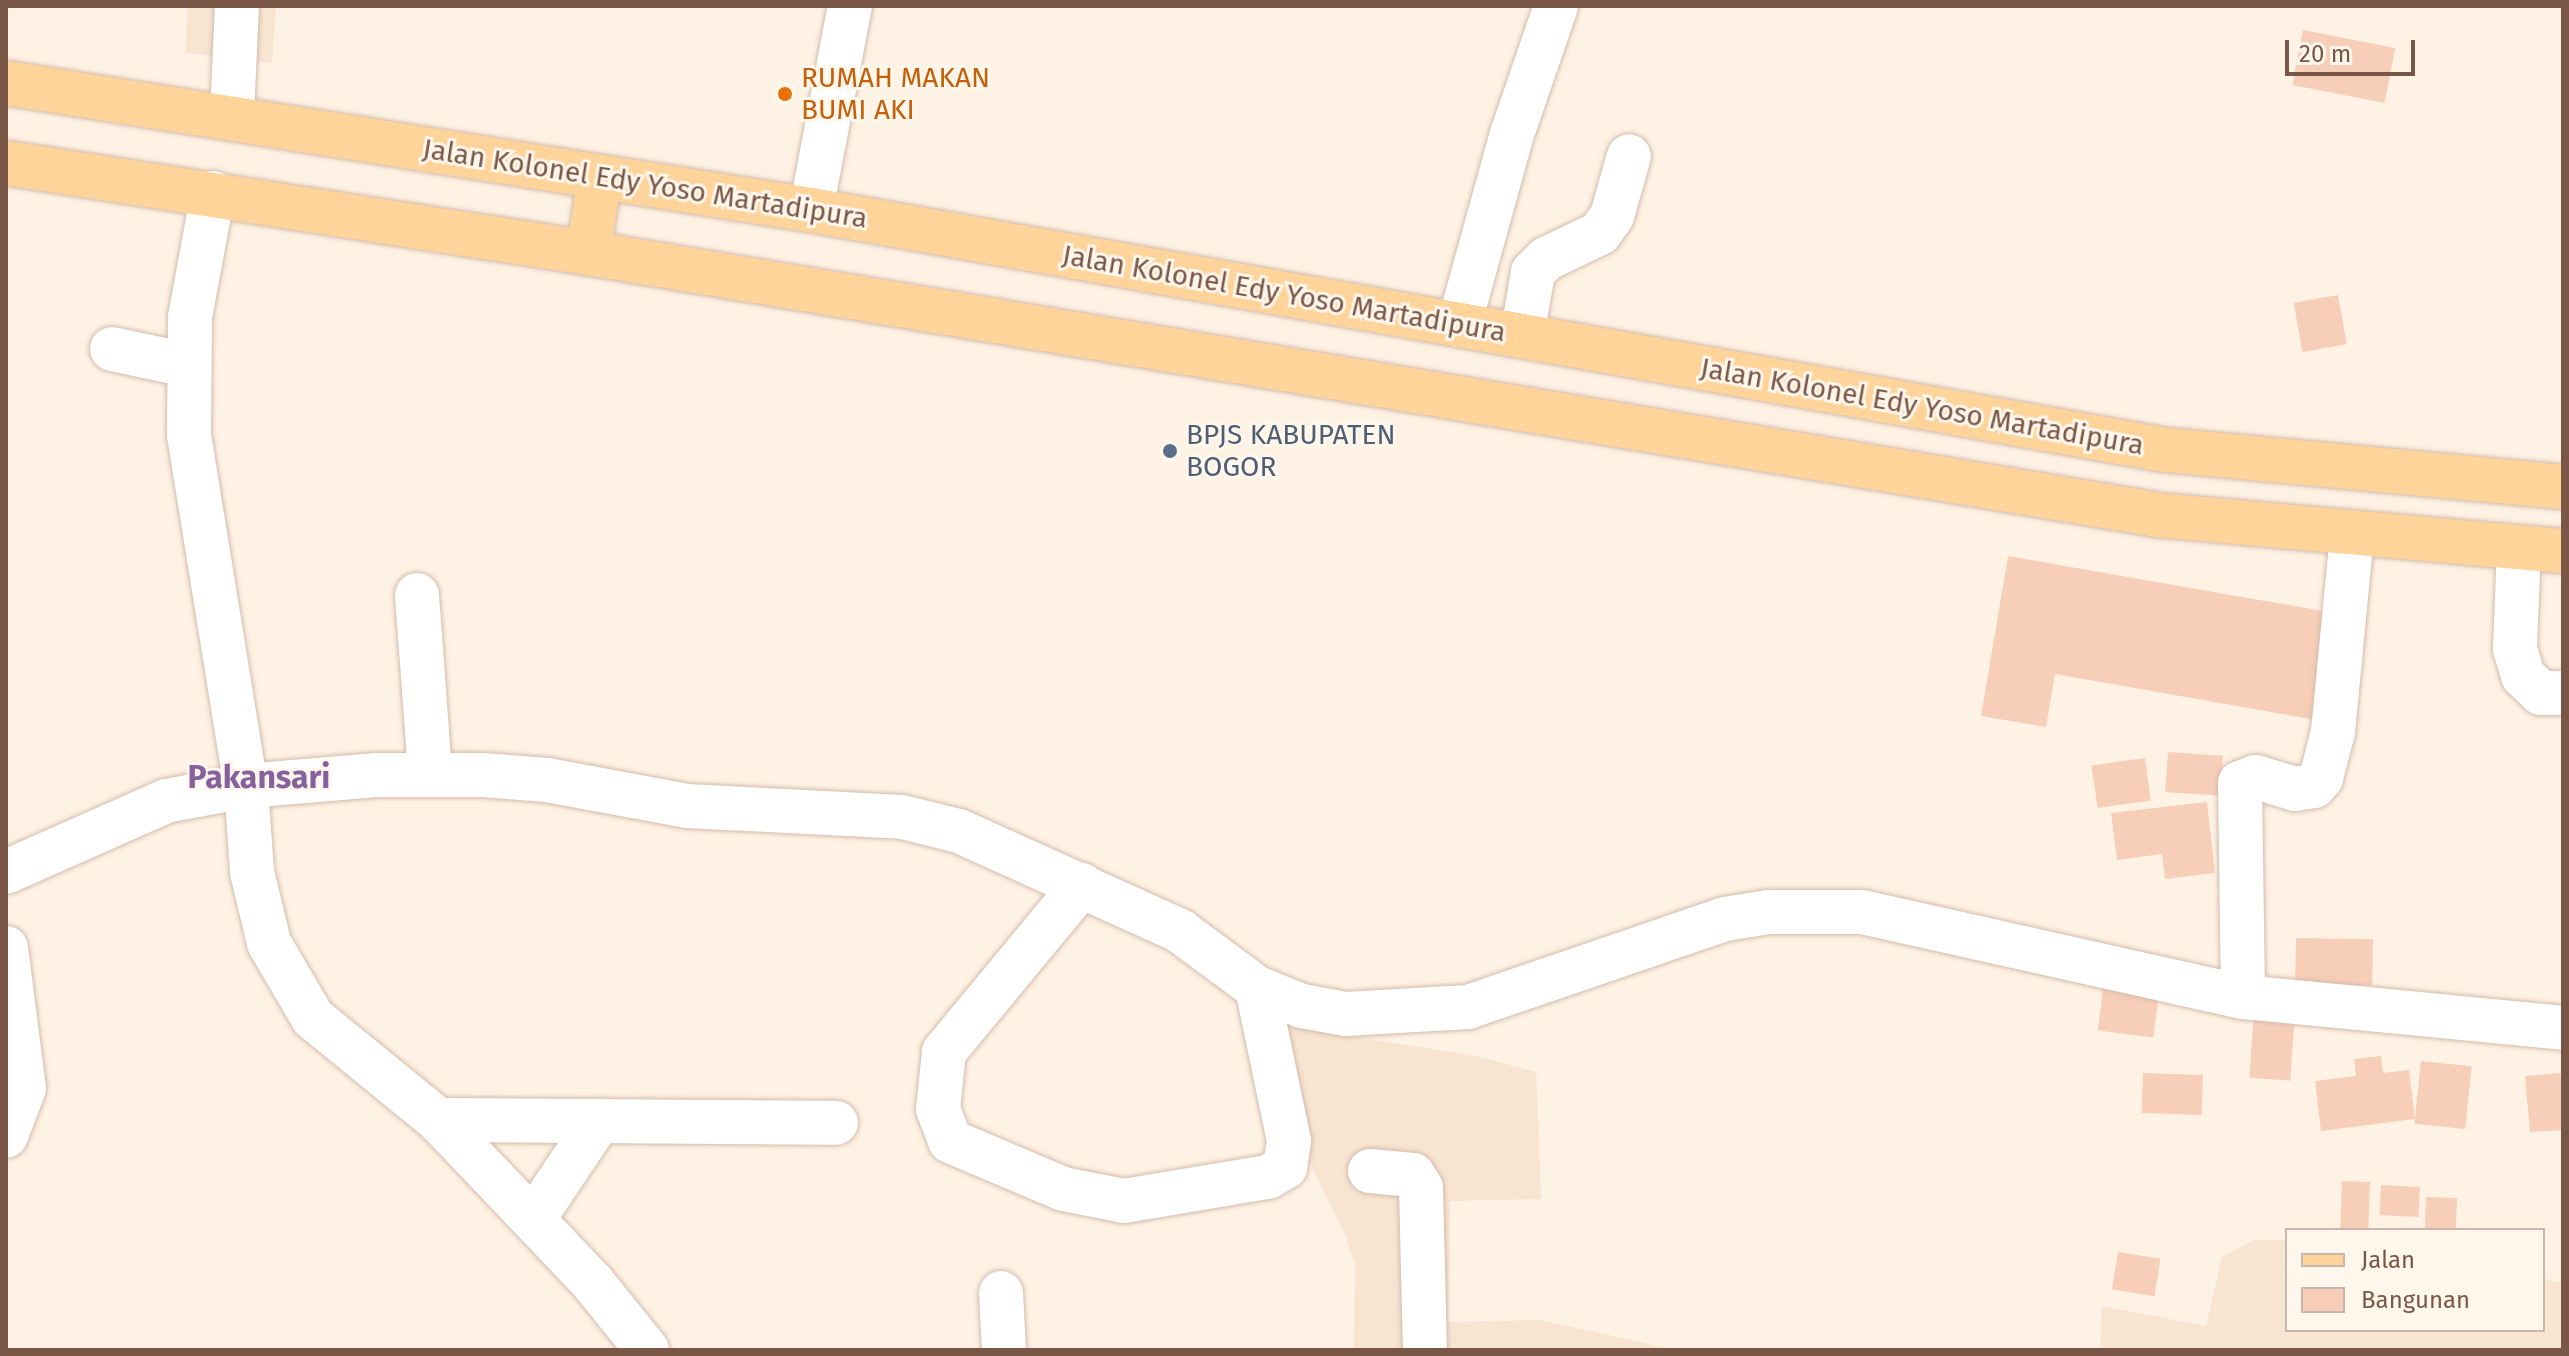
<!DOCTYPE html>
<html>
<head>
<meta charset="utf-8">
<style>
  body { margin:0 }
  #map { position:relative; width:2569px; height:1356px; overflow:hidden; background:#fef2e4; font-family:"Fira Sans",sans-serif }
  div>[style] { position:absolute }
  [style*='--x'] { left:calc(var(--x)*1px); top:calc(var(--y)*1px); width:calc(var(--w)*1px); rotate:calc(var(--a)*1deg) }
  .residential>* { inset:0; background:#f7e4d1 }
  .building>* { inset:0; background:#f7ceb8; transform-origin:0 0 }
  .roads { filter:drop-shadow(0 0 2px #d4bbab) drop-shadow(0 0 2px #d4bbab) }
  .minor>* { height:44px; margin:-22px; padding:0 22px; transform-origin:22px; border-radius:22px; background:#fff }
  .major>* { height:44px; margin:-22px; padding:0 22px; transform-origin:22px; border-radius:22px; background:#ffd49a }
  .dots>* { width:22px; height:22px; translate:-50% -50%; box-sizing:border-box; border:4px solid #fff6ec; border-radius:50% }
  span { translate:-50% -50%; white-space:nowrap; text-align:center; line-height:1.15; -webkit-text-stroke:6px #fff6ec; paint-order:stroke }
  .food-label { font-size:28px; color:#c56008 }
  .left { translate:0 -50%; text-align:left }
  .street-label { font-size:28px; color:#7a5646 }
  .service-label { font-size:28px; color:#4e5e75 }
  .quarter-label { font-size:32px; color:#86619e; font-weight:700 }
  .frame { position:absolute; inset:0; border:8px solid #7a5646; pointer-events:none }
  .legend { position:absolute; left:2285px; top:1228px; width:260px; height:104px; box-sizing:border-box; background:#fff6ec; border:2px solid #cab6aa; margin:0; padding:10px 14px; list-style:none; font-size:24px; color:#7a5646 }
  .legend li { display:flex; align-items:center; gap:16px; height:40px }
  .legend b { width:40px; border:2px solid #cab6aa }
  .scale { position:absolute; left:2285px; top:40px; width:130px; height:36px; box-sizing:border-box; border:4px solid #7a5646; border-top:0; padding-left:10px; font-size:24px; line-height:28px; white-space:nowrap; color:#7a5646; -webkit-text-stroke:6px #fff6ec; paint-order:stroke }
</style>
</head>
<body>
<div id="map">
  <div class="residential">
    <i style="clip-path:polygon(187px 6px,276px 6px,272px 63px,186px 53px)"></i>
    <i style="clip-path:polygon(1267px 1023px,1476px 1056px,1536px 1072px,1541px 1199px,1450px 1201px,1448px 1322px,1540px 1320px,1676px 1350px,1354px 1350px,1355px 1265px,1345px 1234px,1276px 1094px)"></i>
    <i style="clip-path:polygon(2254px 1240px,2287px 1240px,2287px 1330px,2543px 1330px,2543px 1279px,2563px 1283px,2563px 1350px,2100px 1350px,2102px 1306px,2206px 1326px,2222px 1257px)"></i>
  </div>
  <div class="building">
    <i style="left:2303px;top:30px;width:94px;height:56px;rotate:11deg"></i>
    <i style="left:2338px;top:295px;width:50px;height:45px;rotate:80deg"></i>
    <i style="clip-path:polygon(2008px 556px,2334px 613px,2316px 720px,2055px 674px,2046px 727px,1981px 716px)"></i>
    <i style="left:2168px;top:752px;width:55px;height:40px;rotate:4deg"></i>
    <i style="left:2145px;top:758px;width:43px;height:54px;rotate:82deg"></i>
    <i style="clip-path:polygon(2207px 802px,2215px 873px,2165px 879px,2162px 854px,2117px 860px,2111px 813px)"></i>
    <i style="left:2296px;top:938px;width:77px;height:46px;rotate:1deg"></i>
    <i style="left:2104px;top:980px;width:56px;height:51px;rotate:7deg"></i>
    <i style="left:2254px;top:1011px;width:41px;height:67px;rotate:4deg"></i>
    <i style="clip-path:polygon(2381px 1056px,2383px 1073px,2409px 1070px,2415px 1119px,2321px 1131px,2315px 1081px,2356px 1076px,2354px 1059px)"></i>
    <i style="left:2421px;top:1061px;width:51px;height:63px;rotate:6deg"></i>
    <i style="left:2143px;top:1073px;width:60px;height:40px;rotate:2deg"></i>
    <i style="clip-path:polygon(2563px 1073px,2563px 1130px,2530px 1132px,2525px 1076px)"></i>
    <i style="left:2342px;top:1181px;width:28px;height:49px;rotate:2deg"></i>
    <i style="left:2381px;top:1185px;width:39px;height:30px;rotate:3deg"></i>
    <i style="left:2426px;top:1197px;width:31px;height:33px;rotate:2deg"></i>
    <i style="left:2118px;top:1252px;width:43px;height:38px;rotate:9deg"></i>
  </div>
  <div class="roads">
    <div class="minor">
      <i style="--x:232;--y:115;--w:109;--a:-87.4"></i>
      <i style="--x:213;--y:193;--w:126;--a:100.5"></i>
      <i style="--x:190;--y:317;--w:118;--a:90.5"></i>
      <i style="--x:189;--y:435;--w:356;--a:80.8"></i>
      <i style="--x:246;--y:786;--w:86;--a:86"></i>
      <i style="--x:252;--y:872;--w:73;--a:76.5"></i>
      <i style="--x:269;--y:943;--w:87;--a:59.6"></i>
      <i style="--x:313;--y:1018;--w:161;--a:39.2"></i>
      <i style="--x:438;--y:1120;--w:225;--a:46.4"></i>
      <i style="--x:593;--y:1283;--w:86;--a:51.1"></i>
      <i style="--x:811;--y:210;--w:208;--a:-79.2"></i>
      <i style="--x:1459;--y:325;--w:198;--a:-74.5"></i>
      <i style="--x:1512;--y:134;--w:135;--a:-71"></i>
      <i style="--x:1522;--y:336;--w:65;--a:-80.2"></i>
      <i style="--x:1533;--y:272;--w:18;--a:-45"></i>
      <i style="--x:1546;--y:259;--w:60;--a:-25.7"></i>
      <i style="--x:1600;--y:233;--w:21;--a:-55"></i>
      <i style="--x:1612;--y:216;--w:62;--a:-74.2"></i>
      <i style="--x:112;--y:349;--w:77;--a:12"></i>
      <i style="--x:2519;--y:548;--w:101;--a:92.3"></i>
      <i style="--x:2515;--y:649;--w:28;--a:73"></i>
      <i style="--x:2523;--y:676;--w:25;--a:43"></i>
      <i style="--x:2541;--y:693;--w:22;--a:0"></i>
      <i style="--x:417;--y:595;--w:179;--a:85.8"></i>
      <i style="--x:6;--y:872;--w:175;--a:-23.9"></i>
      <i style="--x:166;--y:801;--w:81;--a:-10.6"></i>
      <i style="--x:246;--y:786;--w:131;--a:-4.8"></i>
      <i style="--x:377;--y:775;--w:106;--a:0"></i>
      <i style="--x:483;--y:775;--w:64;--a:4.5"></i>
      <i style="--x:547;--y:780;--w:142;--a:10.5"></i>
      <i style="--x:687;--y:806;--w:215;--a:2.9"></i>
      <i style="--x:902;--y:817;--w:59;--a:13.8"></i>
      <i style="--x:959;--y:831;--w:243;--a:24.3"></i>
      <i style="--x:1180;--y:931;--w:96;--a:36.5"></i>
      <i style="--x:1257;--y:988;--w:48;--a:21.8"></i>
      <i style="--x:1302;--y:1006;--w:45;--a:10.3"></i>
      <i style="--x:1346;--y:1014;--w:122;--a:-3.3"></i>
      <i style="--x:1468;--y:1007;--w:272;--a:-18.9"></i>
      <i style="--x:1725;--y:919;--w:44;--a:-9.2"></i>
      <i style="--x:1768;--y:912;--w:94;--a:0"></i>
      <i style="--x:1862;--y:912;--w:390;--a:12.6"></i>
      <i style="--x:2243;--y:997;--w:321;--a:5.5"></i>
      <i style="--x:1082;--y:885;--w:217;--a:129.6"></i>
      <i style="--x:944;--y:1052;--w:57;--a:96"></i>
      <i style="--x:938;--y:1109;--w:34;--a:69"></i>
      <i style="--x:950;--y:1141;--w:123;--a:23"></i>
      <i style="--x:1063;--y:1189;--w:62;--a:11.1"></i>
      <i style="--x:1124;--y:1201;--w:146;--a:-9.5"></i>
      <i style="--x:1268;--y:1177;--w:20;--a:-30"></i>
      <i style="--x:1285;--y:1167;--w:26;--a:-81"></i>
      <i style="--x:1289;--y:1141;--w:156;--a:-101.8"></i>
      <i style="--x:6;--y:948;--w:141;--a:82.7"></i>
      <i style="--x:24;--y:1088;--w:51;--a:110.6"></i>
      <i style="--x:2243;--y:997;--w:214;--a:-90.8"></i>
      <i style="--x:2240;--y:783;--w:17;--a:-21"></i>
      <i style="--x:2256;--y:777;--w:41;--a:17.1"></i>
      <i style="--x:2295;--y:789;--w:19;--a:-9"></i>
      <i style="--x:2314;--y:786;--w:11;--a:-49"></i>
      <i style="--x:2321;--y:778;--w:48;--a:-75.4"></i>
      <i style="--x:2333;--y:732;--w:198;--a:-84.5"></i>
      <i style="--x:438;--y:1120;--w:398;--a:0.4"></i>
      <i style="--x:1370;--y:1171;--w:43;--a:5.3"></i>
      <i style="--x:1413;--y:1175;--w:15;--a:58"></i>
      <i style="--x:1421;--y:1188;--w:162;--a:88.6"></i>
      <i style="--x:534;--y:1218;--w:117;--a:-56.2"></i>
      <i style="--x:1001;--y:1293;--w:57;--a:87"></i>
    </div>
    <div class="major">
      <i style="--x:6;--y:83;--w:815;--a:8.97"></i>
      <i style="--x:811;--y:210;--w:1375;--a:10.05"></i>
      <i style="--x:2165;--y:450;--w:400;--a:5.3"></i>
      <i style="--x:6;--y:163;--w:589;--a:8.79"></i>
      <i style="--x:588;--y:253;--w:1592;--a:9.47"></i>
      <i style="--x:2158;--y:515;--w:407;--a:5.1"></i>
      <i style="--x:588;--y:253;--w:77;--a:-81"></i>
    </div>
  </div>
  <div class="dots">
    <i style="left:785px;top:94px;background:#e8710a"></i>
    <i style="left:1170px;top:451px;background:#5c6f8a"></i>
  </div>
  <div class="food-label">
    <span class="left" style="left:801px;top:94px">RUMAH MAKAN<br>BUMI AKI</span>
  </div>
  <div class="street-label">
    <span style="left:645px;top:184px;rotate:9deg">Jalan Kolonel Edy Yoso Martadipura</span>
    <span style="left:1284px;top:294px;rotate:10deg">Jalan Kolonel Edy Yoso Martadipura</span>
    <span style="left:1922px;top:407px;rotate:10deg">Jalan Kolonel Edy Yoso Martadipura</span>
  </div>
  <div class="service-label">
    <span class="left" style="left:1186px;top:451px">BPJS KABUPATEN<br>BOGOR</span>
  </div>
  <div class="quarter-label">
    <span style="left:259px;top:777px">Pakansari</span>
  </div>
  <div class="frame"></div>
  <ul class="legend">
  <li><b style="height:10px;background:#ffd49a"></b>Jalan</li>
  <li><b style="height:22px;background:#f7ceb8"></b>Bangunan</li>
  </ul>
  <div class="scale">20 m</div>
</div>
</body>
</html>
